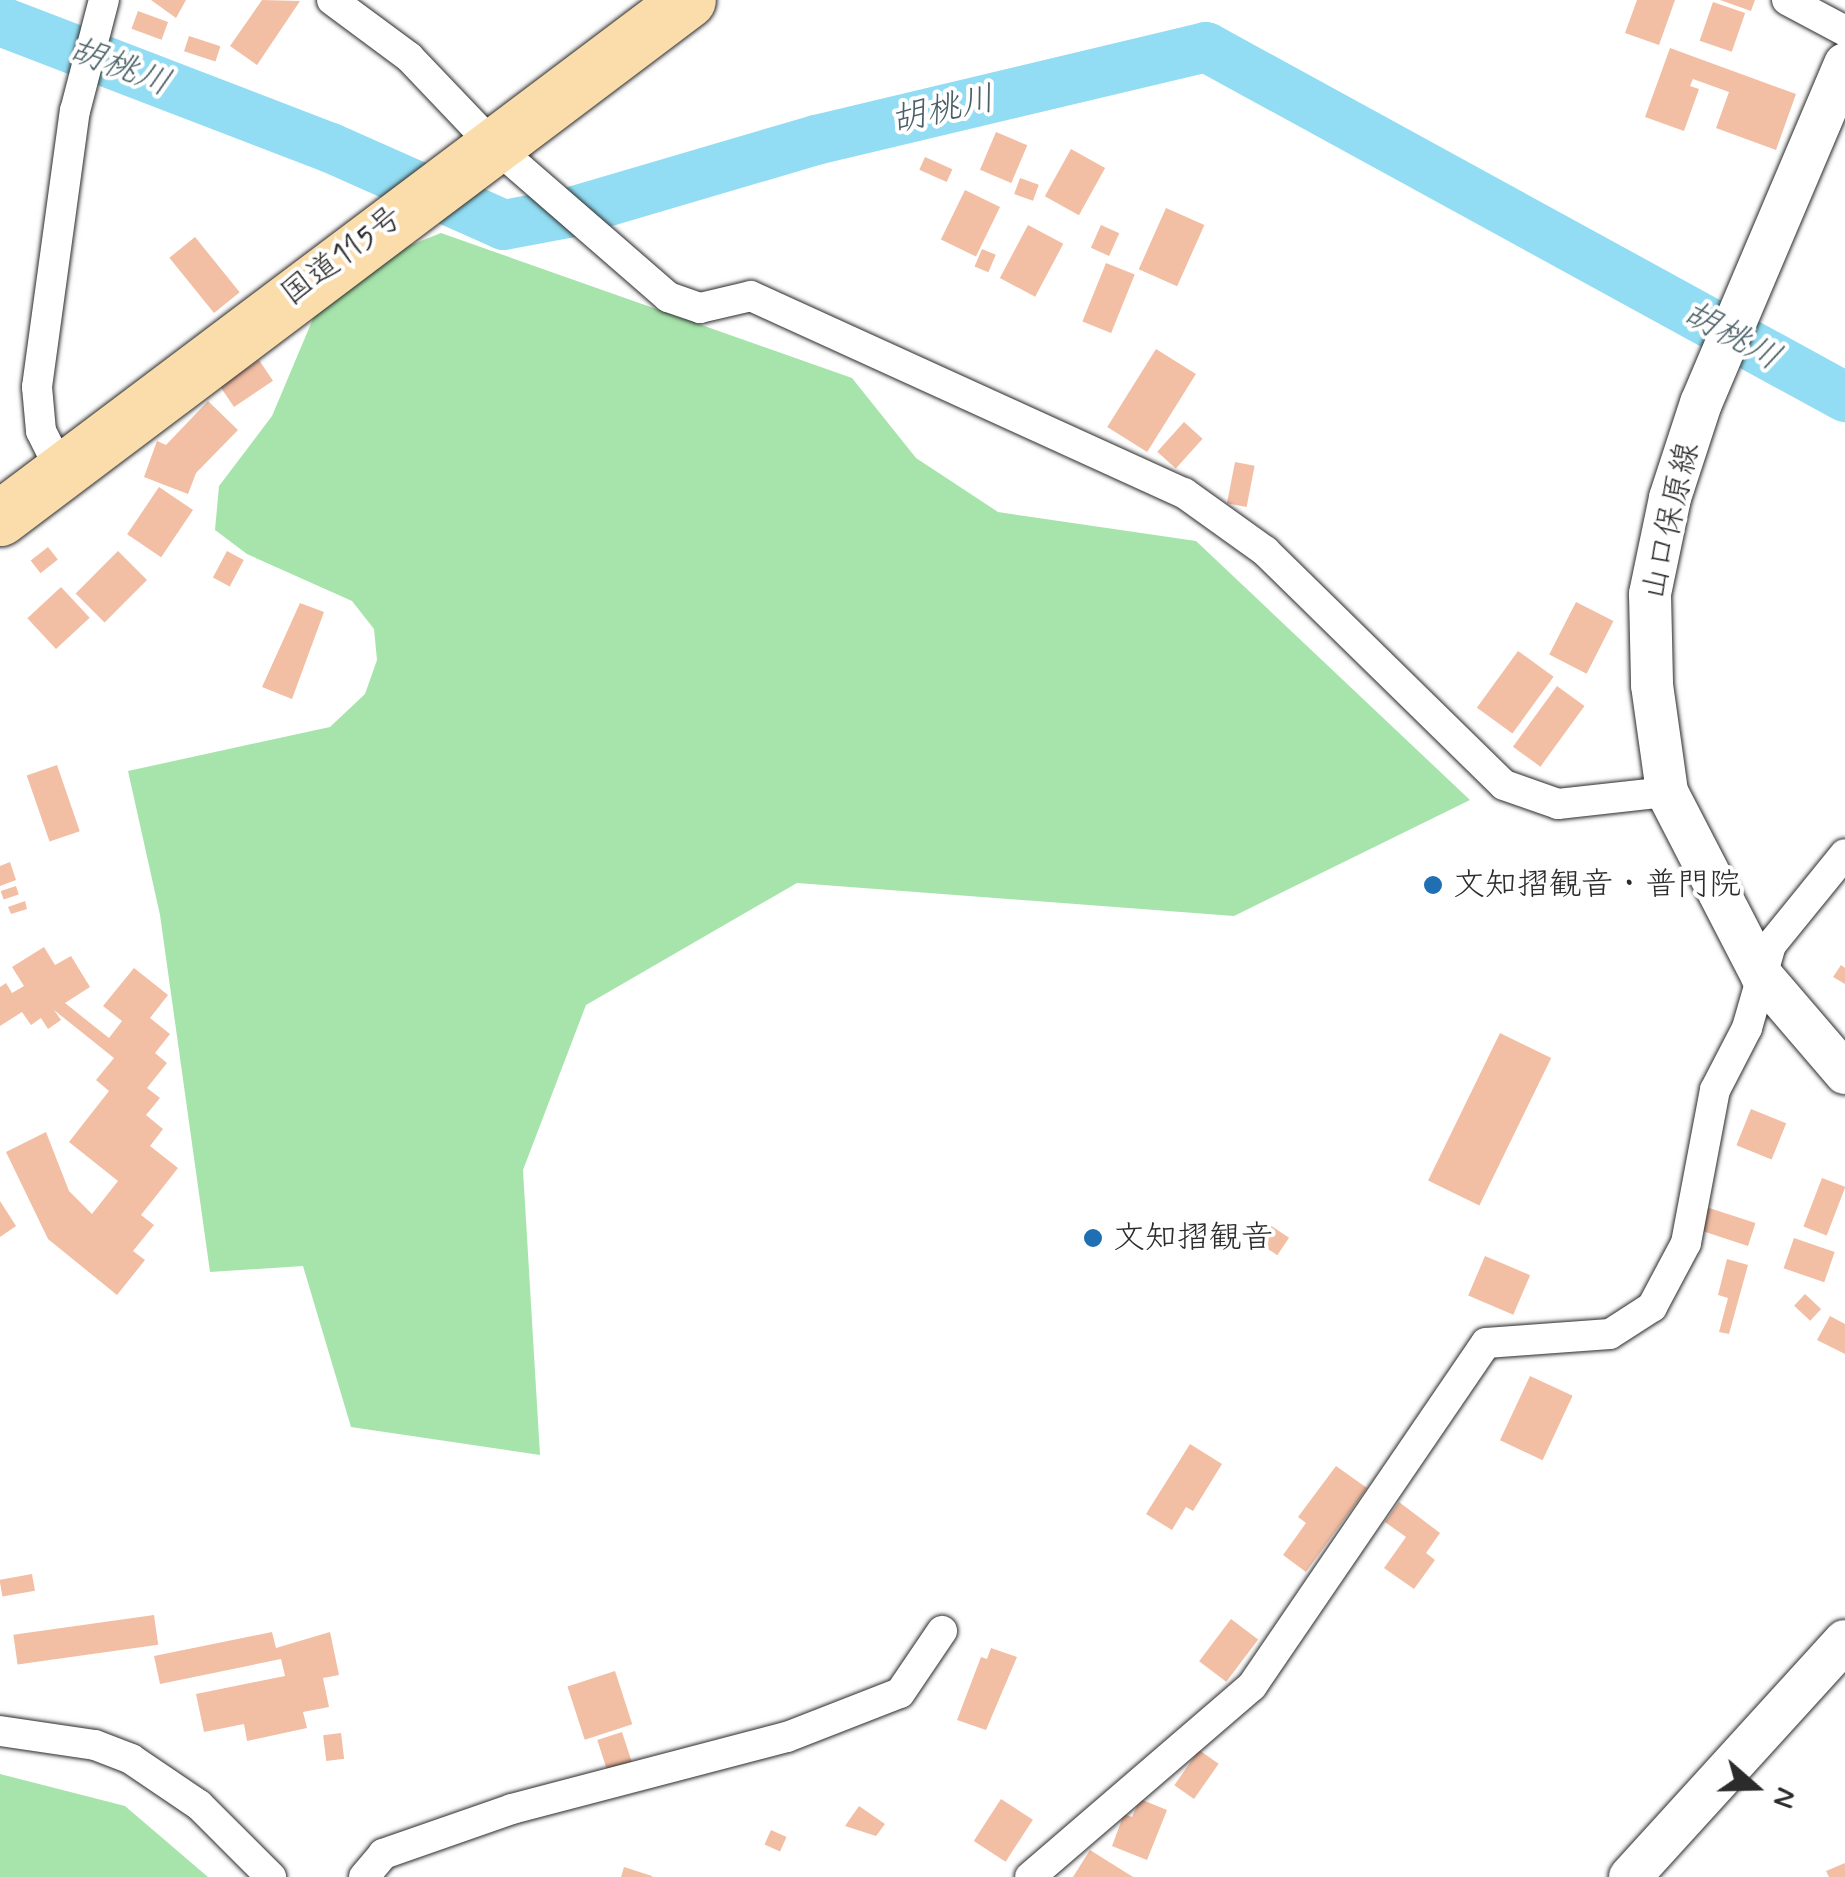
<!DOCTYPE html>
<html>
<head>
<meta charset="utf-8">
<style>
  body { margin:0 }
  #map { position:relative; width:1845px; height:1877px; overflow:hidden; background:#fff; font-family:Mynerve,"Klee One",sans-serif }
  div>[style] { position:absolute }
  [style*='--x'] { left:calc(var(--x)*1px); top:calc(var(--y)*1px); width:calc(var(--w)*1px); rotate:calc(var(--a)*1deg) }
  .green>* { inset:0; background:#a6e4ab }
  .river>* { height:50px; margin:-25px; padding:0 25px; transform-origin:25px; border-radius:25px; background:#92ddf3 }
  .building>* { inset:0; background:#f2bea4; transform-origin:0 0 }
  .roads { filter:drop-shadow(0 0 2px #2b2b2b) drop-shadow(0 0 2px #2b2b2b) }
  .street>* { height:30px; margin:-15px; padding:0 15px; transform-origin:15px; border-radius:15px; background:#fff }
  .secondary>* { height:42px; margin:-21px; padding:0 21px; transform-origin:21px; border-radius:21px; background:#fff }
  .highway>* { height:55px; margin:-27.5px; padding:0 27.5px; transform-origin:27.5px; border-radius:27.5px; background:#fbddab }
  .dots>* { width:28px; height:28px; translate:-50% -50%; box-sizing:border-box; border:5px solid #fff; border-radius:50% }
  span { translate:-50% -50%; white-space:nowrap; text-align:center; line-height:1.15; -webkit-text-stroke:8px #fff; paint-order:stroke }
  .street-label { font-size:32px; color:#2b2b2b }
  .poi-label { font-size:32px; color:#2b2b2b }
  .left { translate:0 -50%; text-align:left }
  .water-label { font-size:35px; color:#4a6067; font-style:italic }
  .north { position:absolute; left:1705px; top:1737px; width:100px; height:100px; -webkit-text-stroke:8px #fff; paint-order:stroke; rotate:110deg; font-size:28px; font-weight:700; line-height:40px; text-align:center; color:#2b2b2b }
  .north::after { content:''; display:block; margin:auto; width:35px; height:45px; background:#2b2b2b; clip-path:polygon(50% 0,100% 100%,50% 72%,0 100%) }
</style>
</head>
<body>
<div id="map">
  <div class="green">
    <i style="clip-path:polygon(441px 233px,852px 378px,916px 458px,998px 512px,1196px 541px,1470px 800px,1234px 916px,797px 883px,586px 1005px,523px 1170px,540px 1455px,351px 1427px,303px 1266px,210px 1272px,160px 915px,128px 771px,330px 727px,365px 694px,377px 660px,374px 629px,352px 601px,247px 554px,215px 530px,219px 486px,272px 416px,315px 314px,343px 272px)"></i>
    <i style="clip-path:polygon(0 1774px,125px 1806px,208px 1877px,0 1877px)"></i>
  </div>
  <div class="river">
    <i style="--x:0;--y:21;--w:355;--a:21"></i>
    <i style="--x:331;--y:148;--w:189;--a:24"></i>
    <i style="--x:504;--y:225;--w:65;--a:-10.6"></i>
    <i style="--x:568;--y:213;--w:259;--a:-16.4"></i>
    <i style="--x:816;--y:140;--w:401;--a:-13.4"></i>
    <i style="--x:1206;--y:47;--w:729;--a:28.71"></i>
  </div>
  <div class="building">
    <i style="clip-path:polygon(151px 0,186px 0,176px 18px)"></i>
    <i style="clip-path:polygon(262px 0,300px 1px,257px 65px,230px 46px)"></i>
    <i style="clip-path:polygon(1637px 0,1675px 0,1659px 45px,1625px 33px)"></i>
    <i style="clip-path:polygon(1720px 0,1755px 0,1751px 11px)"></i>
    <i style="left:1713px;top:2px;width:34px;height:41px;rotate:19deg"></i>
    <i style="left:138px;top:11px;width:32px;height:19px;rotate:20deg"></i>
    <i style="left:189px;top:36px;width:33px;height:16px;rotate:18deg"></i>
    <i style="clip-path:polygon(1670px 48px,1796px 94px,1776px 150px,1716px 128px,1729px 92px,1693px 79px,1690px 86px,1699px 89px,1684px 131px,1645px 117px)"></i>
    <i style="left:996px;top:132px;width:34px;height:41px;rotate:23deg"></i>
    <i style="left:1071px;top:149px;width:39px;height:54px;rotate:29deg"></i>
    <i style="left:925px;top:157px;width:30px;height:14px;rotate:24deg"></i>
    <i style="left:1020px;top:178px;width:20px;height:17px;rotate:20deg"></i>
    <i style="left:965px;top:190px;width:39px;height:55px;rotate:26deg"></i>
    <i style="left:1166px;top:208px;width:42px;height:67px;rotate:24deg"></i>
    <i style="left:1028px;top:225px;width:40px;height:60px;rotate:28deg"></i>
    <i style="left:1101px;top:225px;width:20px;height:25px;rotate:24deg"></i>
    <i style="left:195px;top:237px;width:71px;height:33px;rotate:51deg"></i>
    <i style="left:982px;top:249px;width:15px;height:19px;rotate:23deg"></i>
    <i style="left:1106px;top:263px;width:31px;height:63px;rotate:22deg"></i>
    <i style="left:1156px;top:349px;width:47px;height:92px;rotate:32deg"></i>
    <i style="left:259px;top:360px;width:25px;height:47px;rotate:56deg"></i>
    <i style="clip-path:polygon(208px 401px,238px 430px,196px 473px,188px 494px,144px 477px,157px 441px,166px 445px)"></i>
    <i style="left:1184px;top:422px;width:25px;height:40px;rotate:42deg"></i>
    <i style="left:1235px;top:462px;width:20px;height:42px;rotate:11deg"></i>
    <i style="left:159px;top:487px;width:41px;height:57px;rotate:34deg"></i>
    <i style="left:48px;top:547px;width:16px;height:22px;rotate:52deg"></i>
    <i style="left:118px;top:551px;width:41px;height:60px;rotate:45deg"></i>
    <i style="left:227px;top:551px;width:19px;height:30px;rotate:28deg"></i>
    <i style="left:61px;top:587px;width:42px;height:46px;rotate:47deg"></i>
    <i style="left:1576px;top:602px;width:42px;height:59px;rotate:27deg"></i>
    <i style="clip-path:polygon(300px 603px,324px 612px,292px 699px,262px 687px)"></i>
    <i style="left:1518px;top:651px;width:44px;height:70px;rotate:36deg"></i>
    <i style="left:1557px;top:686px;width:34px;height:75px;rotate:36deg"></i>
    <i style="left:57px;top:765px;width:70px;height:32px;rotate:71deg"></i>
    <i style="clip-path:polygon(10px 862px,16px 880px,0 886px,0 866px)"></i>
    <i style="left:16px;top:886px;width:9px;height:16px;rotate:72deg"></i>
    <i style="clip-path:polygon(25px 901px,27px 909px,11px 914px,8px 907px)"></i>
    <i style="clip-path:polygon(44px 947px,55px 965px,71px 956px,90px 987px,65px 1003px,109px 1038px,122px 1021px,103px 1006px,134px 968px,168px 995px,150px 1018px,170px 1034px,155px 1053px,167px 1063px,147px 1088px,160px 1098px,146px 1115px,163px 1129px,150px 1146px,178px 1168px,141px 1215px,154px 1225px,133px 1251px,145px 1260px,117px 1295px,48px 1239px,6px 1152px,46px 1132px,69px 1191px,92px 1214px,118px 1181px,69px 1142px,109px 1091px,96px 1080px,114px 1058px,54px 1010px,61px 1020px,48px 1029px,41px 1018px,31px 1025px,22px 1012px,0 1026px,0 987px,6px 983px,12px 993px,24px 986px,12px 967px)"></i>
    <i style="clip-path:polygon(1841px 965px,1845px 968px,1845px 984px,1833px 977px)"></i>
    <i style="left:1500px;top:1033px;width:57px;height:164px;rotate:26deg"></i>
    <i style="left:1751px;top:1109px;width:38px;height:39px;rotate:22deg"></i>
    <i style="left:1822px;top:1178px;width:25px;height:52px;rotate:21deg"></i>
    <i style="clip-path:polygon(0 1201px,16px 1226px,0 1237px)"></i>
    <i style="left:1706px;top:1207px;width:52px;height:24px;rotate:18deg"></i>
    <i style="left:1270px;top:1225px;width:23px;height:21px;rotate:34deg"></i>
    <i style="left:1794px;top:1238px;width:43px;height:32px;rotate:19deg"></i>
    <i style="left:1485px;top:1256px;width:49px;height:43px;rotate:23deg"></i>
    <i style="clip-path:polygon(1727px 1259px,1748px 1265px,1729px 1334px,1719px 1332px,1728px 1298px,1718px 1295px)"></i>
    <i style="left:1805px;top:1294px;width:22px;height:16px;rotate:43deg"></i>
    <i style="clip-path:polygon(1830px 1316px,1845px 1324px,1845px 1354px,1817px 1340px)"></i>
    <i style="left:1530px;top:1376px;width:47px;height:71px;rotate:25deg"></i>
    <i style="clip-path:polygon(1190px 1444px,1222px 1464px,1193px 1511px,1186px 1507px,1172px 1530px,1146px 1514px)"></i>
    <i style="clip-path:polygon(1336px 1466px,1367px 1488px,1306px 1572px,1283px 1555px,1306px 1523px,1298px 1517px)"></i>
    <i style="clip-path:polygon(1399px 1502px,1440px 1533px,1426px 1553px,1435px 1560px,1414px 1589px,1384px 1568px,1406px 1537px,1385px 1522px)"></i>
    <i style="left:32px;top:1574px;width:17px;height:33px;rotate:80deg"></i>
    <i style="left:154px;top:1615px;width:30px;height:142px;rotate:82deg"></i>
    <i style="left:1231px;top:1619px;width:34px;height:53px;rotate:37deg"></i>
    <i style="clip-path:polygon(272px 1632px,276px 1648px,330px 1632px,339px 1675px,323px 1678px,329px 1707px,303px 1712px,307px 1728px,247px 1741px,244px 1724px,204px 1732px,196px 1694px,285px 1676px,281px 1659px,160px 1684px,154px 1656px)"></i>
    <i style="clip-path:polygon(991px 1648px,1017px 1657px,986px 1730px,957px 1720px,981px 1657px,987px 1659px)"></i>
    <i style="left:615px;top:1671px;width:56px;height:50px;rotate:72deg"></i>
    <i style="left:622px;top:1732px;width:40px;height:26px;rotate:72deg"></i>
    <i style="left:341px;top:1733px;width:26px;height:18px;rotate:83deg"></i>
    <i style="left:1199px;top:1750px;width:24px;height:43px;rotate:35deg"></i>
    <i style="left:1001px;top:1799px;width:38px;height:50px;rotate:33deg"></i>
    <i style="clip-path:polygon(1140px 1799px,1167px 1810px,1147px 1860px,1112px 1846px,1124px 1814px,1132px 1817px)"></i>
    <i style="clip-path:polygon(859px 1806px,885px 1824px,876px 1836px,845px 1826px)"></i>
    <i style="left:771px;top:1830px;width:17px;height:16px;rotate:24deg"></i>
    <i style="clip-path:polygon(1090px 1850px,1133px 1877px,1073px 1877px)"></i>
    <i style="clip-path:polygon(1845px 1863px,1845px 1877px,1829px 1877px,1826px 1871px)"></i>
    <i style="clip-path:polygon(624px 1867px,652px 1876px,652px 1877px,621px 1877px)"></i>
  </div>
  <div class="roads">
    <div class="street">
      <i style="--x:332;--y:0;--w:96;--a:36.5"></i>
      <i style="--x:409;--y:57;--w:119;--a:46.4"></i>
      <i style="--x:491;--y:143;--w:235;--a:41"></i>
      <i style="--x:668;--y:297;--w:34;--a:19"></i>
      <i style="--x:700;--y:308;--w:52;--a:-13.2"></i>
      <i style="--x:751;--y:296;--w:476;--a:24.5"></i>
      <i style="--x:1184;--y:493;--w:100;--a:35.6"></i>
      <i style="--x:1265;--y:551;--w:334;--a:44.4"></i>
      <i style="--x:1504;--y:785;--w:57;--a:19.4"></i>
      <i style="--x:1558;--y:804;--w:110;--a:-6.3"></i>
      <i style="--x:1787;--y:0;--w:66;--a:28.1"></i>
      <i style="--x:60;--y:469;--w:42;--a:-116.6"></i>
      <i style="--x:41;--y:431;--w:44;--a:-95.2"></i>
      <i style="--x:37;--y:387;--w:279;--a:-82.2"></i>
      <i style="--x:75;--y:111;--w:115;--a:-75.4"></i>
      <i style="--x:0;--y:1731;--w:96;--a:8.4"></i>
      <i style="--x:95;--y:1745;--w:39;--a:21"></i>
      <i style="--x:131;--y:1759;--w:82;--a:34.1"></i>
      <i style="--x:199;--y:1805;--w:102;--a:45"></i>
      <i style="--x:364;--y:1877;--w:30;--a:-50"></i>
      <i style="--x:383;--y:1854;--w:137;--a:-19.2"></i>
      <i style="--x:512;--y:1809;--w:284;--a:-14.7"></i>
      <i style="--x:787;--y:1737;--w:121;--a:-21.3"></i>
      <i style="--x:900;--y:1693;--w:75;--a:-55.9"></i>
      <i style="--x:1030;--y:1877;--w:293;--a:-40.7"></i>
      <i style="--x:1252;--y:1686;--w:415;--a:-55.7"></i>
      <i style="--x:1486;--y:1343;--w:124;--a:-4.2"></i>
      <i style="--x:1610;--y:1334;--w:50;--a:-32.7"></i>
      <i style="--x:1652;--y:1307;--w:72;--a:-62"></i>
      <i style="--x:1686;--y:1243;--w:156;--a:-79.3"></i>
      <i style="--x:1715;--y:1090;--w:70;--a:-62.7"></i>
      <i style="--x:1747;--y:1028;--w:86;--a:-73.9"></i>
      <i style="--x:1771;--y:945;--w:117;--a:-50.9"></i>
    </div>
    <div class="secondary">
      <i style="--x:1845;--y:64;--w:368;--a:113"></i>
      <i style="--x:1701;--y:403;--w:100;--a:108.1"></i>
      <i style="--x:1670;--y:498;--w:98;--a:101.8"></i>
      <i style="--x:1650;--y:594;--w:91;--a:88.7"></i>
      <i style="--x:1652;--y:685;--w:108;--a:82"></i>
      <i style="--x:1667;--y:792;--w:207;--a:62.7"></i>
      <i style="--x:1762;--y:976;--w:128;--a:49.4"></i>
      <i style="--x:1630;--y:1877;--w:319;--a:-47.7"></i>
    </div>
    <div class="highway">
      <i style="--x:0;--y:518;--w:861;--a:-36.98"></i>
    </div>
  </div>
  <div class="dots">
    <i style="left:1433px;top:885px;background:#1f6fb2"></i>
    <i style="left:1093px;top:1238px;background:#1f6fb2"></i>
  </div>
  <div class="street-label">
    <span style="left:342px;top:256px;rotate:-37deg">国道115号</span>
    <span style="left:1671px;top:521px;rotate:-77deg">山口保原線</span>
  </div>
  <div class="poi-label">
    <span class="left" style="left:1453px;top:885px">文知摺観音・普門院</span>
    <span class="left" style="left:1113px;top:1238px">文知摺観音</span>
  </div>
  <div class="water-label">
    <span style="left:120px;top:67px;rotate:21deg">胡桃川</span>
    <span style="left:943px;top:110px;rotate:-13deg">胡桃川</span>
    <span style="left:1732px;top:336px;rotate:29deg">胡桃川</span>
  </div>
  <div class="north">N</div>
</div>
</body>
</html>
